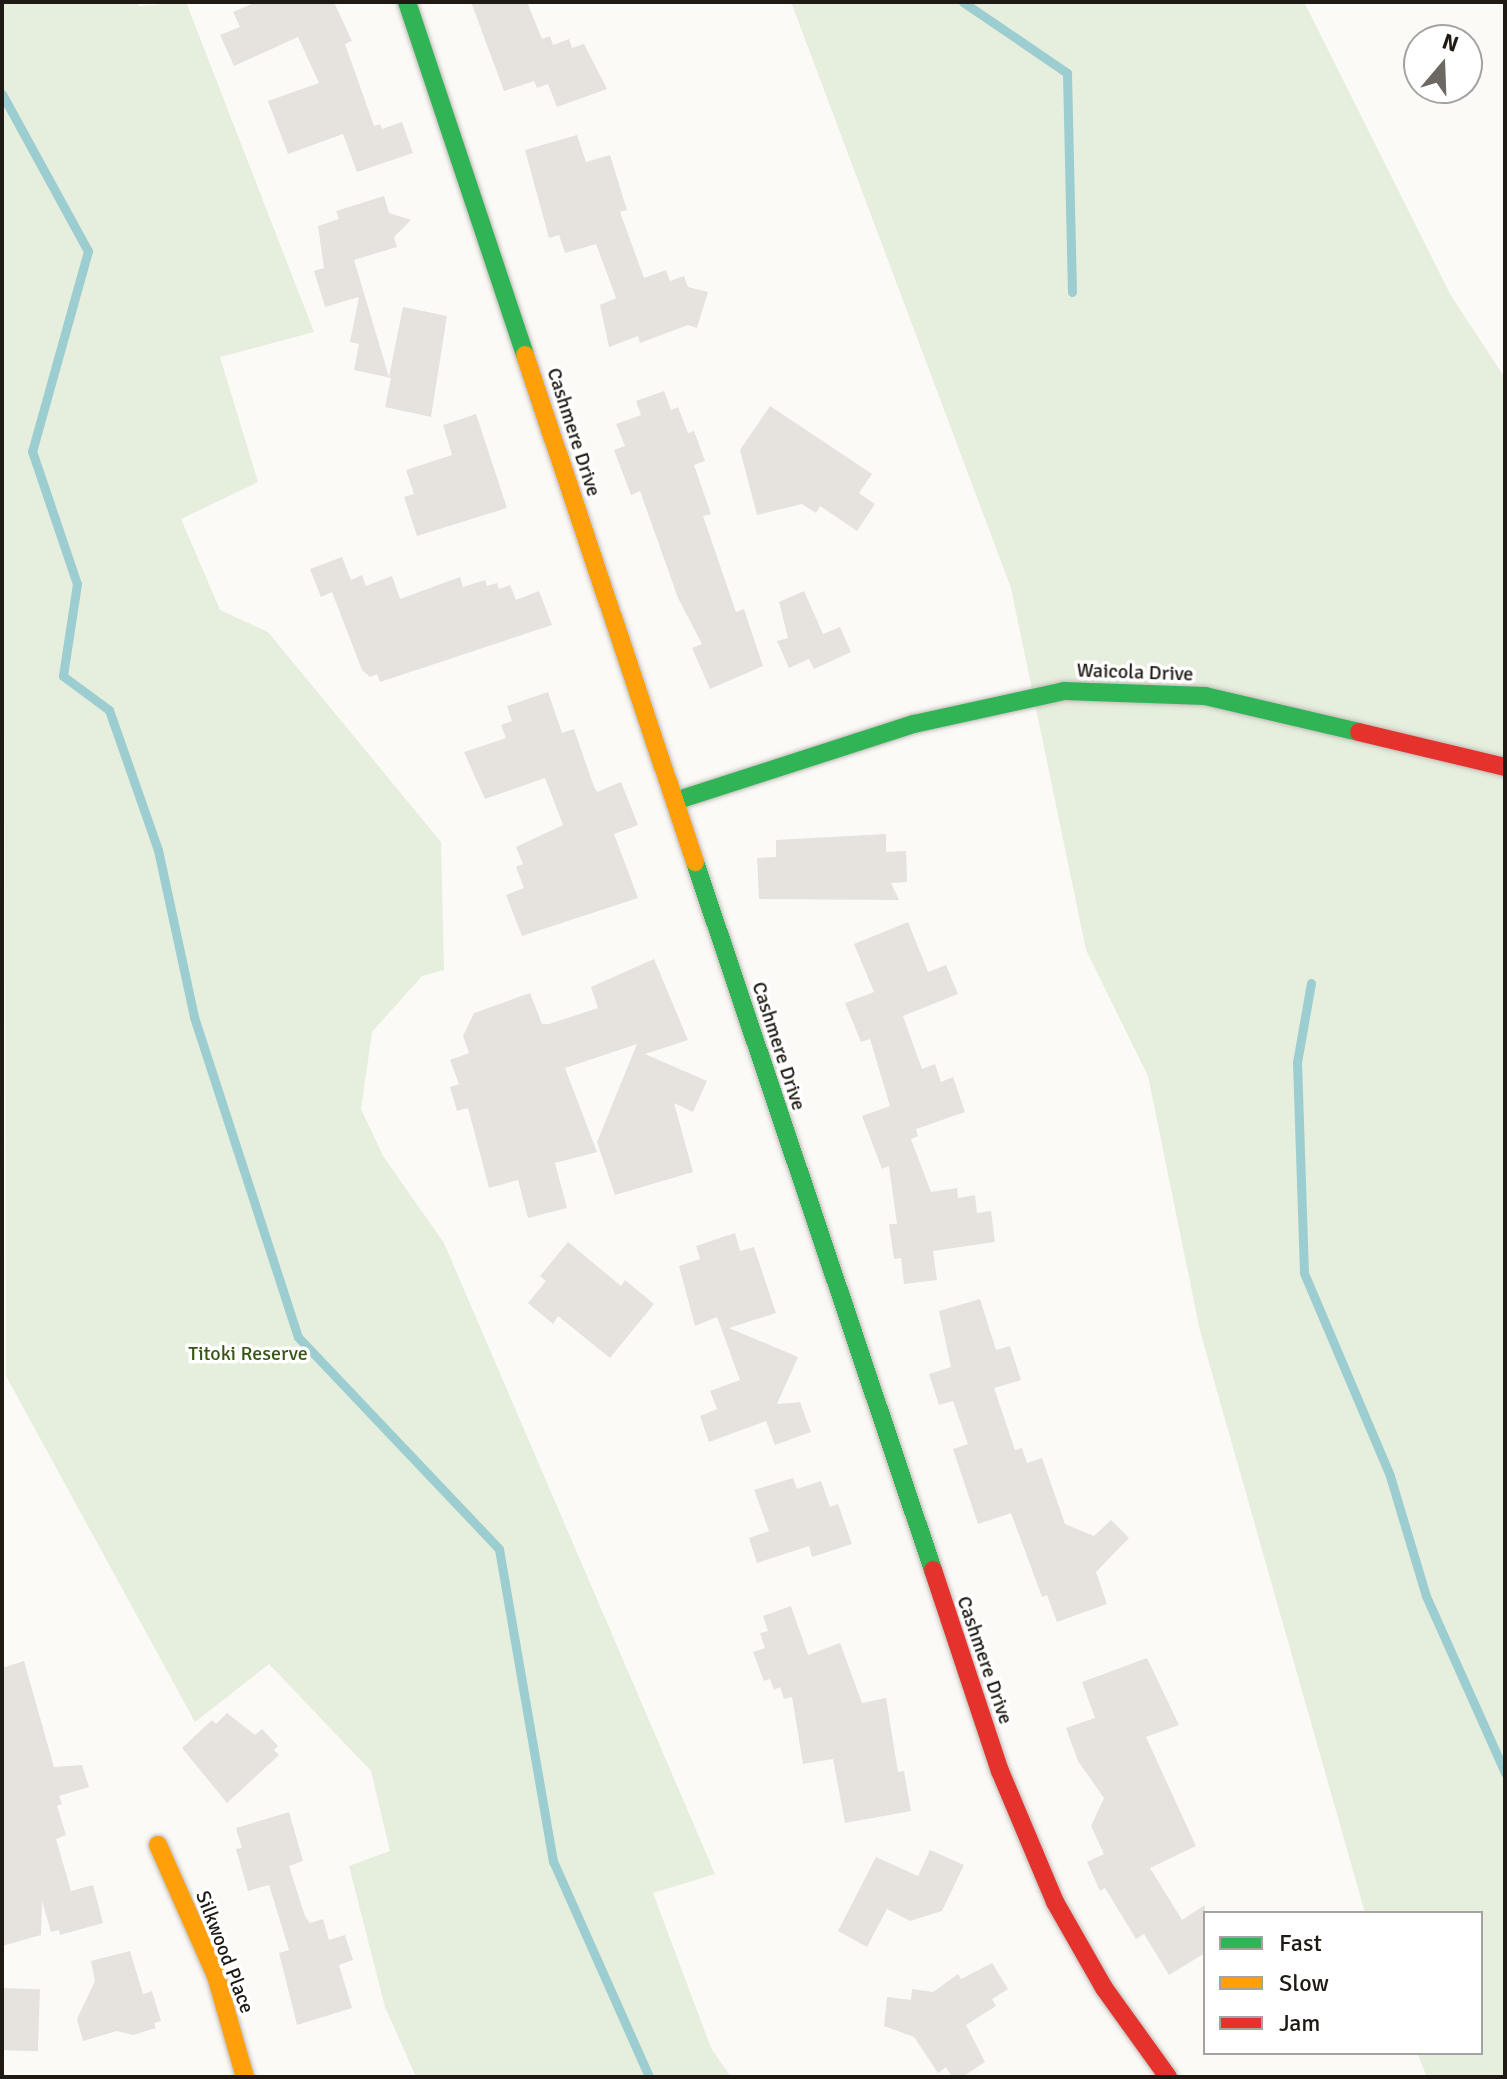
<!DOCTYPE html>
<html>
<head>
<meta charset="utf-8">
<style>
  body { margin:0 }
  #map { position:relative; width:1507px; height:2079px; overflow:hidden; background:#fcfaf7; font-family:Signika,sans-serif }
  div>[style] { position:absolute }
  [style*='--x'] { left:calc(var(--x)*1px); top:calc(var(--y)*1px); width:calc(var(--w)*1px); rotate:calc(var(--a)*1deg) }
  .green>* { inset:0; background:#e6eedd }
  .stream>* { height:9px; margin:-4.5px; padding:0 4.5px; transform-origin:4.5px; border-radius:4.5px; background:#9ccdd0 }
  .building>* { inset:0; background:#e6e3de; transform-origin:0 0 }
  .roads { filter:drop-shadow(0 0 2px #bebbb6) drop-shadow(0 0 2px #bebbb6) }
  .fast>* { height:18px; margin:-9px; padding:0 9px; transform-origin:9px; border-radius:9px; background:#30b455 }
  .slow>* { height:18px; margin:-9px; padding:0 9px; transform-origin:9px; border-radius:9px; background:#ff9f0a }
  .jam>* { height:18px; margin:-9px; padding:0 9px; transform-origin:9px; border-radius:9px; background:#e5322d }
  span { translate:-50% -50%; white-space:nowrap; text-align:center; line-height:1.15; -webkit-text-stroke:7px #fff; paint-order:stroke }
  .street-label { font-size:20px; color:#1f1a13 }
  .park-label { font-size:20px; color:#365612 }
  .frame { position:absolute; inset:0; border:4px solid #1f1a13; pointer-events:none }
  .legend { position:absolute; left:1203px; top:1911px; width:280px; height:144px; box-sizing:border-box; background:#fff; border:2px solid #a5a3a1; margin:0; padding:10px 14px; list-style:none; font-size:24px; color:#1f1a13 }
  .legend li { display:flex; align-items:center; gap:16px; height:40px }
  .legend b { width:40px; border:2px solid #a5a3a1 }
  .north { position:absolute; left:1403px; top:24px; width:80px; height:80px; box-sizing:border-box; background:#fff; border:2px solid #a5a3a1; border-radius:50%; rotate:19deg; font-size:22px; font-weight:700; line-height:32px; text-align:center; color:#1f1a13 }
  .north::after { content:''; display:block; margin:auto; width:28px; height:36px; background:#6c6863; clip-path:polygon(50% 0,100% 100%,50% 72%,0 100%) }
</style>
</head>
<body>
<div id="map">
  <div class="green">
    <i style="clip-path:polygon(2px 2px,137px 2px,139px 6px,186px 2px,314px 332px,220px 357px,258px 482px,181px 519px,220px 610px,268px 632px,441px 842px,444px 970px,422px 976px,372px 1032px,361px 1109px,383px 1156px,444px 1243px,715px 1874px,653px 1893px,711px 2048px,731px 2077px,416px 2077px,385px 2007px,349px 1866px,390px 1851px,371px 1771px,269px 1664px,195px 1722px,6px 1376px)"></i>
    <i style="clip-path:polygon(791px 2px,1304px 2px,1450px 294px,1505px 378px,1505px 2077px,1427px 2077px,1417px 2053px,1481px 2053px,1481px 1913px,1365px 1913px,1200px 1331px,1148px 1076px,1086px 950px,1011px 588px)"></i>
  </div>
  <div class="stream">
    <i style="--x:963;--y:2;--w:126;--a:34.3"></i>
    <i style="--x:1067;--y:73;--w:219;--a:88.7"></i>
    <i style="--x:2;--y:94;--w:179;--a:61.3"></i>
    <i style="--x:88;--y:251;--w:208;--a:105.6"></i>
    <i style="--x:32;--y:451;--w:140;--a:71.3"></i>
    <i style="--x:77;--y:584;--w:93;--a:98.7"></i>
    <i style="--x:63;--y:676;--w:57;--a:36.5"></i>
    <i style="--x:109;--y:710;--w:148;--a:70.7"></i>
    <i style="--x:158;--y:850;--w:171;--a:77.8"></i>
    <i style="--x:194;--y:1017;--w:336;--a:72"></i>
    <i style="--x:298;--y:1337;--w:292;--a:46.5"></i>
    <i style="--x:499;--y:1549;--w:317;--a:80.2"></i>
    <i style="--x:553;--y:1861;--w:236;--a:66"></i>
    <i style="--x:1311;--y:983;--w:80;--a:100"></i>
    <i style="--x:1297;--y:1062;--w:211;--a:88.1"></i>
    <i style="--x:1304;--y:1273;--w:220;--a:67"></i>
    <i style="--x:1390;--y:1476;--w:125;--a:73.3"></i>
    <i style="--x:1426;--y:1596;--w:194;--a:65.9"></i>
  </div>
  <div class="building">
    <i style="clip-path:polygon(256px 2px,334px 2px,352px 41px,345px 44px,374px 126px,380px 124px,382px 129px,402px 122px,413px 153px,357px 172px,343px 134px,288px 154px,268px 101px,319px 83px,298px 37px,234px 66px,220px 35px,240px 27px,233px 12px)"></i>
    <i style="clip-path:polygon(471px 2px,527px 2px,542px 39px,550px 36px,553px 45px,569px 39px,572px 48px,584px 44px,607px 89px,557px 107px,548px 84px,537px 88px,534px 81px,504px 91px)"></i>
    <i style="clip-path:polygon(577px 135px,586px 162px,610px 155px,627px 210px,620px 212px,644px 278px,666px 270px,670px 281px,684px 276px,688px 287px,708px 292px,697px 328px,688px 325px,640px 343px,638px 336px,609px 347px,600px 305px,616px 298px,596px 244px,565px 253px,559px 235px,549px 238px,525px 150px)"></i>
    <i style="clip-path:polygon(384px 196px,389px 213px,411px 220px,394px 237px,397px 247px,354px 260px,389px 377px,403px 307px,447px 316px,431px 417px,385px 407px,391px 378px,354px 370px,359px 344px,350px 342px,359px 297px,325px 307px,314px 271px,324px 268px,318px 226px,339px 219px,336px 211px)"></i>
    <i style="clip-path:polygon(664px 391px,671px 410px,678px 407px,688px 433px,694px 431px,705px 461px,694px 465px,711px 514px,703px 516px,736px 612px,744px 609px,763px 666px,710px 689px,692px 648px,702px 644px,678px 598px,640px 491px,631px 495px,614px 450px,625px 446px,616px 424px,641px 415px,636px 401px)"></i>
    <i style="clip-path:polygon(770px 406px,872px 474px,859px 493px,875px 504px,857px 531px,820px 506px,816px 513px,802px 504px,757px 515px,740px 450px)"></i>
    <i style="clip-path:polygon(476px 414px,507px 508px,417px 536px,404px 497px,414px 494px,406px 470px,452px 455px,443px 425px)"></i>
    <i style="clip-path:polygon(342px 557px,351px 580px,362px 575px,366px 586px,392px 576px,400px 599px,460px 577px,463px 587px,485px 580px,487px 586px,497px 583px,499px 589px,510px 585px,516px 600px,539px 591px,552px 625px,380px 682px,377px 674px,370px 677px,362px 670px,332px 592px,321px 597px,310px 569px)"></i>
    <i style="clip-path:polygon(804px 591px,823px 634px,840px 627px,851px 652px,814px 669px,809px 659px,789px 668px,777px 641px,788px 638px,779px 602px)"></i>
    <i style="clip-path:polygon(548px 692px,562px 733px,574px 729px,594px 787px,597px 792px,621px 782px,638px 825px,614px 834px,638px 898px,522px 936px,506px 895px,524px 888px,516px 867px,523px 864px,516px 847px,563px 825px,545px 778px,485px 799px,464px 752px,506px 738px,501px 725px,512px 721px,507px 706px)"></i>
    <i style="clip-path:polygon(886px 834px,886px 852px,906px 851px,907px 882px,891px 883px,899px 900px,759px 899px,757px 858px,776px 857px,776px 840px)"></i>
    <i style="clip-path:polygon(908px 922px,928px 972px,946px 965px,958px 994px,903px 1016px,922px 1069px,935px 1064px,941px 1082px,953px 1077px,965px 1112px,916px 1129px,918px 1136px,911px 1139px,931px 1192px,957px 1188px,958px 1198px,975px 1195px,977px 1213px,991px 1211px,995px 1242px,933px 1251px,937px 1280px,904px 1284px,901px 1258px,894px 1259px,889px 1224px,897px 1224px,889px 1166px,882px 1169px,862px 1116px,890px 1106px,870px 1039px,861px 1042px,845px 1003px,874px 992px,854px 944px)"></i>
    <i style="clip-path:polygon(654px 959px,688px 1040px,645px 1054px,707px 1081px,693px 1112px,674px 1103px,693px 1172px,615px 1195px,597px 1142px,637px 1044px,565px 1068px,597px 1152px,555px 1163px,567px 1208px,528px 1218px,518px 1180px,489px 1188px,468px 1108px,457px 1111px,450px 1087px,459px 1084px,450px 1060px,469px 1053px,463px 1036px,474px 1013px,530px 993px,542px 1024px,549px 1024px,598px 1008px,591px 987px)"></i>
    <i style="clip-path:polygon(735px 1233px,740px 1251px,754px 1247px,776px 1313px,729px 1328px,798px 1357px,777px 1404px,800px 1402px,811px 1432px,775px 1445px,766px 1421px,709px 1442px,700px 1416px,717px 1409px,710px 1391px,740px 1380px,717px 1317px,695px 1326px,679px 1266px,700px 1259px,696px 1246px)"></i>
    <i style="clip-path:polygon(568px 1242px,621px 1286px,625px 1280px,654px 1304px,610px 1358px,558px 1316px,553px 1324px,528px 1303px,546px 1281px,540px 1276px)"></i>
    <i style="clip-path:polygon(980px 1299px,996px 1350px,1010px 1346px,1021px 1380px,994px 1388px,1015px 1450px,1022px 1448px,1027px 1463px,1042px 1458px,1065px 1524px,1094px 1536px,1111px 1520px,1129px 1538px,1096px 1572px,1107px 1604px,1057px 1622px,1047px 1595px,1042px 1597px,1011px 1513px,978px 1524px,953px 1449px,968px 1444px,953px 1401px,939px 1405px,929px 1374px,951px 1367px,939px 1311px)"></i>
    <i style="clip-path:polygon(793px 1478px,797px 1489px,821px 1481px,830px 1507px,838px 1504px,852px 1544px,812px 1557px,809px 1546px,757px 1563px,749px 1538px,769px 1531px,754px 1490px)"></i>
    <i style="clip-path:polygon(791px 1606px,808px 1655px,840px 1643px,862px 1703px,886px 1698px,898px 1772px,904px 1771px,911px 1811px,845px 1823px,833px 1759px,803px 1764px,792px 1697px,784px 1699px,780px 1687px,774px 1690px,770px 1679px,764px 1681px,753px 1652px,765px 1648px,760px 1633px,768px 1631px,763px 1616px)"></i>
    <i style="clip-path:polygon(1147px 1658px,1179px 1725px,1146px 1737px,1196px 1846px,1150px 1868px,1182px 1920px,1205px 1905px,1205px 1953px,1169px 1975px,1144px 1934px,1136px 1939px,1105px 1888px,1100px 1891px,1087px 1862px,1104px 1854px,1091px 1826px,1104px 1798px,1078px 1761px,1066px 1728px,1095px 1718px,1082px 1682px)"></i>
    <i style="clip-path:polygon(24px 1661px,54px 1767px,82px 1765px,89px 1787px,59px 1796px,62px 1804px,57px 1806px,66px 1835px,56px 1839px,71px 1891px,93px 1885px,103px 1923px,60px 1935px,59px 1930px,51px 1932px,42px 1901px,41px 1935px,2px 1946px,2px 1668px)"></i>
    <i style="clip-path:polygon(227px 1713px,255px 1735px,262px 1729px,278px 1746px,274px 1750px,279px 1755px,227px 1803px,182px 1748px,212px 1720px,216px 1724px)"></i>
    <i style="clip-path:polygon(289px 1812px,303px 1861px,289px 1866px,305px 1916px,310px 1923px,323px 1919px,329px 1940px,345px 1935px,353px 1960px,339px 1965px,352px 2008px,297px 2025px,279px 1953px,289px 1950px,269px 1885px,248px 1891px,236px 1849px,242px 1848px,236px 1828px)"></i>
    <i style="clip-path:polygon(930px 1850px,964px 1865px,942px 1911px,910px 1921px,887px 1909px,867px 1947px,838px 1931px,876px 1857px,918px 1876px)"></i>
    <i style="clip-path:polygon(130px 1951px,143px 1994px,152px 1991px,161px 2021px,154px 2023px,156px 2028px,133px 2035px,117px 2031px,83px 2041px,77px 2019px,95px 1981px,91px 1961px)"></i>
    <i style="clip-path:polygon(992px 1963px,1008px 1989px,992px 1999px,996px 2006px,966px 2025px,985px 2062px,962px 2077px,952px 2077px,946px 2067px,938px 2073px,914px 2037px,884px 2026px,887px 1997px,911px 2000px,912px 1989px,933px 1992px,958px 1974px,961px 1979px)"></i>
    <i style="left:2px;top:1988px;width:38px;height:62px;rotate:2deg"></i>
  </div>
  <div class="roads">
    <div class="fast">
      <i style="--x:407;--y:2;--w:372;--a:71.5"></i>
      <i style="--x:675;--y:801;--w:251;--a:-17.9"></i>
      <i style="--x:914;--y:724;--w:154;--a:-12.4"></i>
      <i style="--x:1064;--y:691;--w:141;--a:2"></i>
      <i style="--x:1205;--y:696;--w:158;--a:13.2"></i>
      <i style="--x:695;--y:862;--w:747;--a:71.42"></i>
    </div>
    <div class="slow">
      <i style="--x:525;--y:355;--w:535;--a:71.46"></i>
      <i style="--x:158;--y:1845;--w:143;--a:66.1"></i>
      <i style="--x:216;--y:1976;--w:105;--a:74"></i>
    </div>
    <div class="jam">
      <i style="--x:1359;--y:732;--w:150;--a:13.5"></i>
      <i style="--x:933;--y:1570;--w:212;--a:71.6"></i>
      <i style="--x:1000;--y:1771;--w:142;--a:67.2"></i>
      <i style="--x:1055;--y:1902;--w:99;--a:60.3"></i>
      <i style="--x:1104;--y:1988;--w:110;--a:54.3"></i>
    </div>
  </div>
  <div class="street-label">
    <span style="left:574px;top:432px;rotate:72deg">Cashmere Drive</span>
    <span style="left:1135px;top:672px;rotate:2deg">Waicola Drive</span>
    <span style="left:779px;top:1046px;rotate:72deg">Cashmere Drive</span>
    <span style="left:985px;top:1660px;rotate:71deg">Cashmere Drive</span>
    <span style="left:225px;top:1952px;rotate:69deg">Silkwood Place</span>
  </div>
  <div class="park-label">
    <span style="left:248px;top:1353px">Titoki Reserve</span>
  </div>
  <div class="frame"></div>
  <ul class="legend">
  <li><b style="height:10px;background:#30b455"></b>Fast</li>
  <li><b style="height:10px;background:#ff9f0a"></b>Slow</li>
  <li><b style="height:10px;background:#e5322d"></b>Jam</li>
  </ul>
  <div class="north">N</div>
</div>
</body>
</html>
